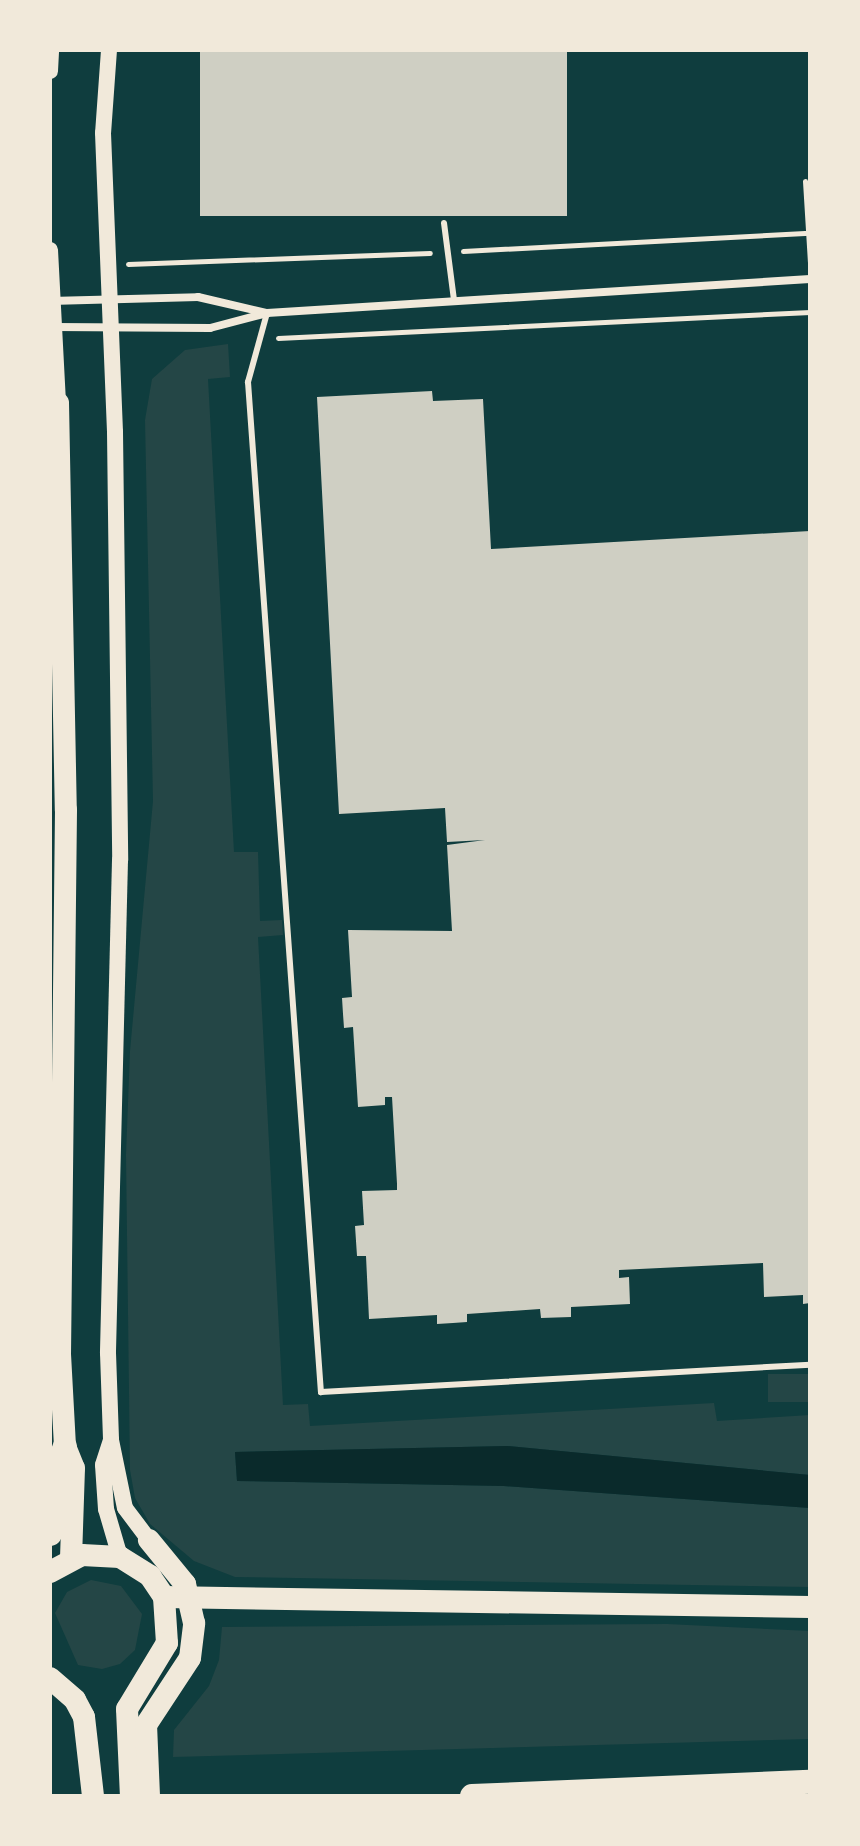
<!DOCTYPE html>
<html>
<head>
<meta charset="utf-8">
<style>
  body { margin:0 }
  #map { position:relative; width:860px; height:1846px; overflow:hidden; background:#0f3d3e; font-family:"IBM Plex Serif",serif }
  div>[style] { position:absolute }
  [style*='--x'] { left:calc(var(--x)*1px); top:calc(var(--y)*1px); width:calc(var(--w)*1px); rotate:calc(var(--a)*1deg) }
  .green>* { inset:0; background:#244646; transform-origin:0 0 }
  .water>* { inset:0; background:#0a2a2b }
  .building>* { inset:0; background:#cfcfc3; transform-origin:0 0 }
  .path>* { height:5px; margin:-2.5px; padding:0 2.5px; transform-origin:2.5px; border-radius:2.5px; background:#f1e9da }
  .service>* { height:6px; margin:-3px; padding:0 3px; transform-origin:3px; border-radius:3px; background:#f1e9da }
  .minor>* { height:8px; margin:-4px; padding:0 4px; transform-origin:4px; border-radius:4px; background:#f1e9da }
  .secondary>* { height:16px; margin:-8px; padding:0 8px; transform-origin:8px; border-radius:8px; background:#f1e9da }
  .trunk>* { height:22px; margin:-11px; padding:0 11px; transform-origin:11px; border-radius:11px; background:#f1e9da }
  .motorway>* { height:24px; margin:-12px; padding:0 12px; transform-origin:12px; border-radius:12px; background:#f1e9da }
  span { translate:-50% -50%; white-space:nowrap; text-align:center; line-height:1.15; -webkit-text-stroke:7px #f1e9da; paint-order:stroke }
  .frame { position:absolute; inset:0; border:52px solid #f1e9da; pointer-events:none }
</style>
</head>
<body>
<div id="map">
  <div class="green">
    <i style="clip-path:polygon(228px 344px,230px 377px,208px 379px,234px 852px,258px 852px,260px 921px,282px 920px,283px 935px,258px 937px,283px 1405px,308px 1404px,310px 1426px,714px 1403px,717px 1421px,810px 1415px,810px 1475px,507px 1446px,235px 1452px,237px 1481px,504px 1486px,810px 1508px,810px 1587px,235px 1577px,194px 1561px,150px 1524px,135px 1498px,130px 1470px,126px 1155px,130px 1051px,153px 801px,145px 420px,152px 379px,185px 350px)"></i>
    <i style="left:810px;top:1374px;width:28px;height:42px;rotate:90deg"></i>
    <i style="clip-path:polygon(91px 1580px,121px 1586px,142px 1614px,135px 1650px,120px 1664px,102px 1669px,78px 1665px,55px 1613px,67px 1592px)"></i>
    <i style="clip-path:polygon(667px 1624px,810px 1631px,810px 1739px,173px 1757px,174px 1730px,209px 1686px,219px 1660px,222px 1627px)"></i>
  </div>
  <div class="water">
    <i style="clip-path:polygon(507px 1446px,810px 1475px,810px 1508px,504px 1486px,237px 1481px,235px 1452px)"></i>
  </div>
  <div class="building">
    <i style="left:200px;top:50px;width:367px;height:166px"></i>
    <i style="clip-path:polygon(432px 391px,433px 401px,483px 399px,491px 549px,810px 531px,810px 1303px,803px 1304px,803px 1295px,764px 1297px,763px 1263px,619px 1270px,619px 1278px,629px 1277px,630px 1304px,571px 1307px,571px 1317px,541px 1318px,540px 1309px,467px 1314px,467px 1322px,453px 1323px,437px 1324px,437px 1315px,369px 1319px,366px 1256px,357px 1256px,355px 1226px,364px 1225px,362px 1191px,397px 1190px,397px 1184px,392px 1097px,385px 1097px,385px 1105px,358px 1107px,353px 1027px,344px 1028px,343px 1014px,342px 998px,352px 997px,348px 930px,452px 931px,447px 845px,485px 840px,447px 842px,445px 808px,339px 814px,317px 397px)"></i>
  </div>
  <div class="path">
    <i style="--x:805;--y:181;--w:81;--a:86.5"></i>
    <i style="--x:463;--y:251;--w:347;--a:-3"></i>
    <i style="--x:128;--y:264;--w:302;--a:-2.1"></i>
    <i style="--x:278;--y:338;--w:533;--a:-2.8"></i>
  </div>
  <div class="service">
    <i style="--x:444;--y:223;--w:78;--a:82.6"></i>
    <i style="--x:267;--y:313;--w:72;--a:105.4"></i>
    <i style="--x:248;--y:382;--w:1013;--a:85.87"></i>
    <i style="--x:321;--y:1392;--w:490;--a:-3.2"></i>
  </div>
  <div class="minor">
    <i style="--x:50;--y:301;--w:148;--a:-1.5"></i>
    <i style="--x:198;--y:297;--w:71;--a:13.1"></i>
    <i style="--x:54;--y:327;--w:156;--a:0.4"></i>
    <i style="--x:210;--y:328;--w:59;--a:-14.7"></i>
    <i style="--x:267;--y:313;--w:544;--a:-3.58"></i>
  </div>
  <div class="secondary">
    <i style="--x:109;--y:50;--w:83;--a:94.1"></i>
    <i style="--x:103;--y:133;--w:299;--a:87.7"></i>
    <i style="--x:115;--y:432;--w:428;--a:89.3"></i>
    <i style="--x:120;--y:860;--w:493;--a:91.4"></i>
    <i style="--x:108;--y:1353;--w:87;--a:88"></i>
    <i style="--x:111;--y:1440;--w:69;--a:78.4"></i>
    <i style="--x:125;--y:1508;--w:40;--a:53"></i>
    <i style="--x:50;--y:71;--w:21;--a:-87"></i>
    <i style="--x:50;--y:250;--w:153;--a:87"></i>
    <i style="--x:111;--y:1440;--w:26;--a:108"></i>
    <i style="--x:103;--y:1465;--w:44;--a:86.1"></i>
    <i style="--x:106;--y:1509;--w:50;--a:73.7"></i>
  </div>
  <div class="trunk">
    <i style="--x:58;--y:403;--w:407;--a:88.9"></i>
    <i style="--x:66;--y:810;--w:544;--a:90.63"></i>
    <i style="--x:60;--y:1354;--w:92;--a:86.9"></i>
    <i style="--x:65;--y:1446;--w:24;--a:68"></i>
    <i style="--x:74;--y:1468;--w:90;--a:91.9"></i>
    <i style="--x:50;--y:1572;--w:36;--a:-28"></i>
    <i style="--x:82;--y:1555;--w:38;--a:3"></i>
    <i style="--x:120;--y:1557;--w:36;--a:32"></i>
    <i style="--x:150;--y:1576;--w:25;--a:56"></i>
    <i style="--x:164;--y:1597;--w:46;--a:86.3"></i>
    <i style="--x:167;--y:1643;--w:77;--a:121.2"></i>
    <i style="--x:127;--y:1709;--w:87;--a:87.4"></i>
    <i style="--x:164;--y:1597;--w:646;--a:0.89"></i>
    <i style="--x:50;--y:1678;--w:33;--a:41"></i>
    <i style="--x:75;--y:1700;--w:19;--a:62"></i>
    <i style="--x:84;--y:1717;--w:80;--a:83.5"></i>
    <i style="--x:149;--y:1796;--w:71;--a:-92.4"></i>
    <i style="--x:146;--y:1725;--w:80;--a:-56.7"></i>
    <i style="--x:190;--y:1658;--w:35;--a:-83"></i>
    <i style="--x:194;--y:1623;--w:40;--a:-103"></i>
    <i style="--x:185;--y:1584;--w:57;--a:-129.3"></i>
  </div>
  <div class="motorway">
    <i style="--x:50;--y:1534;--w:18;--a:-68"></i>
    <i style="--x:57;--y:1517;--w:48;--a:-90"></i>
    <i style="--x:57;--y:1469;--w:24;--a:-71"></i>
    <i style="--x:472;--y:1796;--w:338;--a:-2.4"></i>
  </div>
  <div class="frame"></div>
</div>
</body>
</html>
